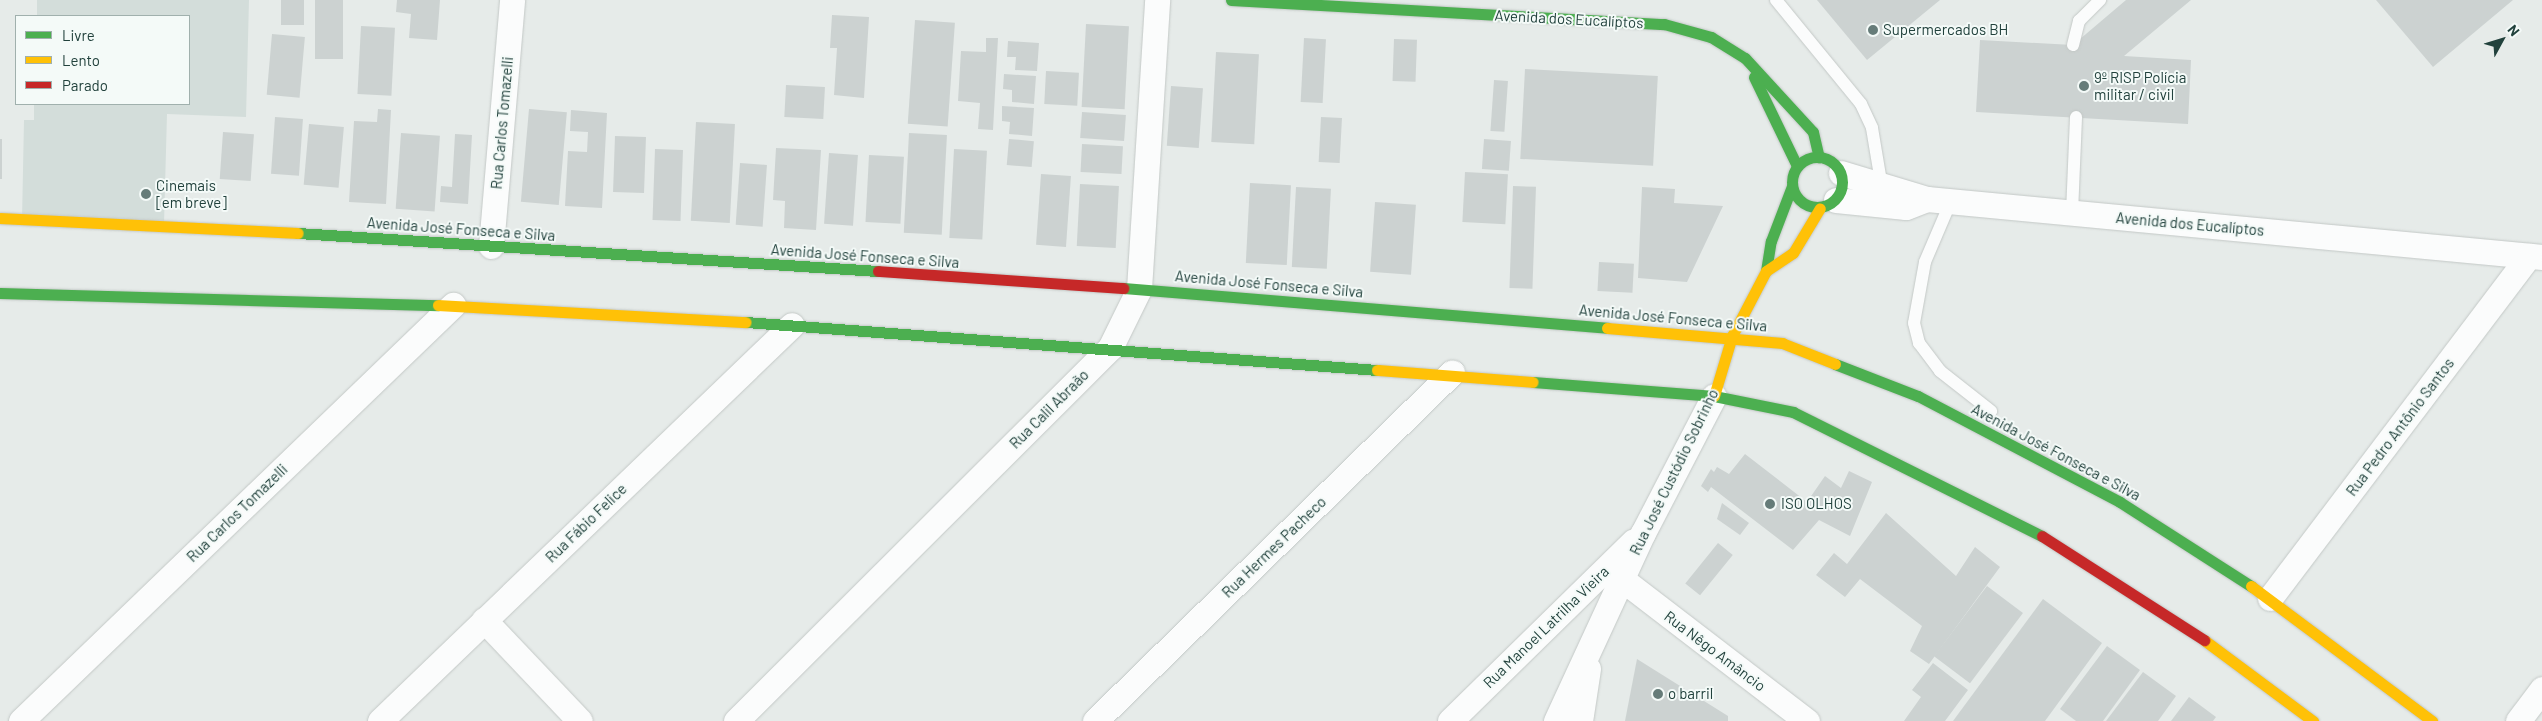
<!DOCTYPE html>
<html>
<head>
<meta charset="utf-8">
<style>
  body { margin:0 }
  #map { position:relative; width:2542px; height:721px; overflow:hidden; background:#e6ebe9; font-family:Barlow,sans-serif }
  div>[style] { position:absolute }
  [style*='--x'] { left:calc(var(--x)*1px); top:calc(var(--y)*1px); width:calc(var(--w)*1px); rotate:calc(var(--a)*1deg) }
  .built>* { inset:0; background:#d3ddda }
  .building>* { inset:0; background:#ccd2d1; transform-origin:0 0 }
  .roads { filter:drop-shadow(0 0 1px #c3c8c6) drop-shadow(0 0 1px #c3c8c6) }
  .lane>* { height:12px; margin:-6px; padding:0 6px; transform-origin:6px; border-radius:6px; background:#fbfcfc }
  .street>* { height:25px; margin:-12.5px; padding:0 12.5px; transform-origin:12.5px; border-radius:12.5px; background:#fbfcfc }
  .fast>* { height:11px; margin:-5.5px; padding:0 5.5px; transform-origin:5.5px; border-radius:5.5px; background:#4caf50 }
  .fast>.ring { margin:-5.5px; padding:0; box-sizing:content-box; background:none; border:11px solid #4caf50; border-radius:50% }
  .slow>* { height:11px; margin:-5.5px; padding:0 5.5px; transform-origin:5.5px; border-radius:5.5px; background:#ffc107 }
  .jam>* { height:11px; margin:-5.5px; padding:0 5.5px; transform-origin:5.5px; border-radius:5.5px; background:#c62828 }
  .dots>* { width:14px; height:14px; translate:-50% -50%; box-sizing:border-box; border:2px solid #f4faf8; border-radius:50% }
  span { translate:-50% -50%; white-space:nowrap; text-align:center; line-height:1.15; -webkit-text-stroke:4px #f4faf8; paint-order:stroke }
  .street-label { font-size:15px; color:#21413c }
  .poi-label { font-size:15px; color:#21413c }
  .left { translate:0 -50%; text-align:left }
  .legend { position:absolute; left:15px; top:15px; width:175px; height:90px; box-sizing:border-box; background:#f4faf8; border:1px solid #a0b0ad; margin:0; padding:6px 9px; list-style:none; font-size:15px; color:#21413c }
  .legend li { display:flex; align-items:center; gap:10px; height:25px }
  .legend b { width:25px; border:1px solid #a0b0ad }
  .north { position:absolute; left:2477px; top:15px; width:50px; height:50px; -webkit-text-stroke:4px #f4faf8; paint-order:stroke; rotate:51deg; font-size:14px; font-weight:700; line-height:20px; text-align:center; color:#21413c }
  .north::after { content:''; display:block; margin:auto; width:18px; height:22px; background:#21413c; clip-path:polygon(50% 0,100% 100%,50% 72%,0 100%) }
</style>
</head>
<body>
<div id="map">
  <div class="built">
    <i style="clip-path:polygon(37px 0,249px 0,246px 117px,167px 114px,164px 224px,22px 220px,24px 120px,34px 120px,34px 104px,189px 104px,189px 16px,37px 16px)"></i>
  </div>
  <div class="building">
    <i style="left:281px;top:0;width:23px;height:25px"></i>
    <i style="left:315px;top:0;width:28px;height:59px"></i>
    <i style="clip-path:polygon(397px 0,440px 0,437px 40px,409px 38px,411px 14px,396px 12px)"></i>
    <i style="clip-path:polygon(1817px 0,1940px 0,1867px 60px)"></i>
    <i style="clip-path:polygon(2126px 0,2191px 0,2124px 56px,2191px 60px,2188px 124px,1976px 112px,1980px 40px,2073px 45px)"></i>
    <i style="clip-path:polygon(2376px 0,2513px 0,2433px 67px)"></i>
    <i style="clip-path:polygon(832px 15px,869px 17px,864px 98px,834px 95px,837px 48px,830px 48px)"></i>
    <i style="left:915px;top:20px;width:40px;height:104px;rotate:4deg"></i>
    <i style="left:1086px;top:24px;width:43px;height:83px;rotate:3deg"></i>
    <i style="left:361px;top:26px;width:34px;height:68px;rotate:3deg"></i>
    <i style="left:272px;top:34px;width:33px;height:61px;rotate:5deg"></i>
    <i style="clip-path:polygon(986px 38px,998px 38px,993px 130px,978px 129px,980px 103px,958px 101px,961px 51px,986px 52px)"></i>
    <i style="left:1304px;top:38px;width:22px;height:64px;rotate:3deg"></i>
    <i style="left:1394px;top:39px;width:23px;height:42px;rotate:2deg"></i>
    <i style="clip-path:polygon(1008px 41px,1039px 43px,1037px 71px,1015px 70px,1016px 57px,1007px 57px)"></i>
    <i style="left:1216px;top:52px;width:43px;height:90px;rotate:3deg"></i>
    <i style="left:1525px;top:69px;width:133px;height:90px;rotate:3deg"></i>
    <i style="left:1046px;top:71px;width:33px;height:33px;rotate:3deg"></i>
    <i style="clip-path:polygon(1004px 74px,1036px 76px,1034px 104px,1012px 102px,1012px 90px,1003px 89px)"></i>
    <i style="left:1494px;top:80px;width:14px;height:51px;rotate:4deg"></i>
    <i style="left:786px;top:85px;width:39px;height:32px;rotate:3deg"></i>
    <i style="left:1171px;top:86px;width:32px;height:60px;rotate:4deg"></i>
    <i style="clip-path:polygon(1002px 106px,1034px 108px,1032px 136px,1009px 134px,1010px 122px,1002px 121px)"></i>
    <i style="clip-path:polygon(378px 109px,391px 110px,386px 204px,349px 202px,354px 121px,377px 122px)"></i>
    <i style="left:529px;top:109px;width:38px;height:93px;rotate:5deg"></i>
    <i style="clip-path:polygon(571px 110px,607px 113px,602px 208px,565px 206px,568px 151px,587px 152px,588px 132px,570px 131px)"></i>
    <i style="left:1082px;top:112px;width:44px;height:26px;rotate:4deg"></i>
    <i style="left:275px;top:117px;width:28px;height:57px;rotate:4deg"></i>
    <i style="left:1321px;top:117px;width:21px;height:45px;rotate:3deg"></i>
    <i style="left:696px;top:122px;width:39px;height:99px;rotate:3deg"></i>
    <i style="left:309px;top:124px;width:35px;height:61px;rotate:5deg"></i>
    <i style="left:223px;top:132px;width:31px;height:47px;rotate:4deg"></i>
    <i style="left:401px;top:133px;width:39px;height:76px;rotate:4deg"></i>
    <i style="left:909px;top:133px;width:38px;height:100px;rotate:3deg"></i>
    <i style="clip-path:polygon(455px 134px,472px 135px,468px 204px,440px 202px,441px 186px,452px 187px)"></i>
    <i style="left:615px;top:136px;width:31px;height:56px;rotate:2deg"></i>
    <i style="left:0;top:139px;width:2px;height:40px"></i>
    <i style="left:1009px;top:139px;width:25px;height:26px;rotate:5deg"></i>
    <i style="left:1484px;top:139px;width:27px;height:30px;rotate:4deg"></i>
    <i style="left:1082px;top:144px;width:41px;height:28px;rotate:3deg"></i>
    <i style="clip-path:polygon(776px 148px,821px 150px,816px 230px,784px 228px,785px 201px,773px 200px)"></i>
    <i style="left:655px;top:149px;width:28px;height:71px;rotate:2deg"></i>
    <i style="left:954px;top:149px;width:33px;height:89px;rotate:3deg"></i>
    <i style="left:829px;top:153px;width:29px;height:71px;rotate:4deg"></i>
    <i style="left:869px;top:155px;width:35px;height:67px;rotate:3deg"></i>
    <i style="left:740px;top:163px;width:27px;height:62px;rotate:4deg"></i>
    <i style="left:1465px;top:172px;width:43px;height:50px;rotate:3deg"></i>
    <i style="left:1041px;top:174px;width:30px;height:71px;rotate:4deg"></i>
    <i style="left:1250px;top:183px;width:41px;height:80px;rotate:3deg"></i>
    <i style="left:1080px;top:184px;width:39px;height:62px;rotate:3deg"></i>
    <i style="left:1513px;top:186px;width:23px;height:102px;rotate:2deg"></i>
    <i style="left:1296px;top:187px;width:35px;height:80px;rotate:3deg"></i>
    <i style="clip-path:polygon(1642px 187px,1675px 189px,1674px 203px,1723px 206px,1687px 282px,1638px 278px)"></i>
    <i style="left:1375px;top:202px;width:41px;height:70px;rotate:4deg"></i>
    <i style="left:1599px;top:262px;width:35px;height:29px;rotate:3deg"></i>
    <i style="clip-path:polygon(1745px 454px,1807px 502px,1825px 476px,1841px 488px,1849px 471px,1872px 482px,1850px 536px,1819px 520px,1793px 550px,1711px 487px,1708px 492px,1701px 486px,1711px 469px,1714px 472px,1717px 467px,1729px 474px)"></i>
    <i style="clip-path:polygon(1722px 503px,1749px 523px,1740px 535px,1717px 519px)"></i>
    <i style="clip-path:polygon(1886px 513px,1956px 576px,1975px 547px,2000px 567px,1929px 664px,1910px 651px,1922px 626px,1860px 579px,1845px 597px,1816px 575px,1834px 553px,1847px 564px)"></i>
    <i style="left:1718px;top:543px;width:19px;height:52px;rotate:39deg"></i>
    <i style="left:1987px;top:586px;width:45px;height:88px;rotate:37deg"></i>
    <i style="clip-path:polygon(2043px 599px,2102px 643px,2045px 721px,1953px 721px)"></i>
    <i style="clip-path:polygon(2107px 646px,2140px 670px,2103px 721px,2076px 721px,2060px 709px)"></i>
    <i style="clip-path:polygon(1637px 659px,1728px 716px,1728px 721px,1625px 721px)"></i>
    <i style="clip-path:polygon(1933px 663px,1968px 690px,1945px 721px,1904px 721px,1921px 697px,1912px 690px)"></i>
    <i style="clip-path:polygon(2143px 672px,2176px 696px,2158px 721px,2106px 721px)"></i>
    <i style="clip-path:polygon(2189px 697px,2216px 717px,2213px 721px,2171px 721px)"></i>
  </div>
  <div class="roads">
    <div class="lane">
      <i style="--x:1776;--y:0;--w:134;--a:50.7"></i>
      <i style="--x:1861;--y:104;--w:26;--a:65"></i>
      <i style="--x:1872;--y:128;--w:55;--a:80.5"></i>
      <i style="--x:2073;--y:45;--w:25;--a:-76"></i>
      <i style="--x:2079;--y:21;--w:30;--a:-45"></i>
      <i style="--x:1951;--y:201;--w:66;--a:113.1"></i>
      <i style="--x:1925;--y:262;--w:62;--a:100.2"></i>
      <i style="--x:1914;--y:323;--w:21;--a:76"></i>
      <i style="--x:1919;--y:343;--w:35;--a:53"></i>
      <i style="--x:1940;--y:371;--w:65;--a:38.1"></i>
      <i style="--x:2072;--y:213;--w:96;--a:-87.6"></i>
    </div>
    <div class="street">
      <i style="--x:1841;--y:173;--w:90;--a:16.8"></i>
      <i style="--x:1927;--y:199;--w:618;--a:5.39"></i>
      <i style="--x:1836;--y:200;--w:70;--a:5.7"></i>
      <i style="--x:1906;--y:207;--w:22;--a:-21"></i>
      <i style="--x:491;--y:246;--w:247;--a:-85.1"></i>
      <i style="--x:1623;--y:580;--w:232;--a:37.5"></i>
      <i style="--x:2270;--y:598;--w:429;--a:-52.9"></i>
      <i style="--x:484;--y:620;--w:139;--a:46.5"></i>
      <i style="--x:21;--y:721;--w:600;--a:-43.92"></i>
      <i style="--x:380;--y:721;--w:571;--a:-43.87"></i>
      <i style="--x:736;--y:721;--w:528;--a:-44.92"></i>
      <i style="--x:1110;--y:348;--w:66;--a:-63.8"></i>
      <i style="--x:1139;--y:289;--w:290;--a:-86.4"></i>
      <i style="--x:1095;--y:721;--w:499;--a:-44.3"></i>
      <i style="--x:1450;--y:721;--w:257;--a:-44.4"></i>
      <i style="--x:1556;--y:721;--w:207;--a:-65.2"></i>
      <i style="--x:1643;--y:533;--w:154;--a:-62.6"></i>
      <i style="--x:1580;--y:721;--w:53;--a:-81.3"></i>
      <i style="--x:2518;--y:721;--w:40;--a:-53"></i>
    </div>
    <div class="fast">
      <i style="--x:1231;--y:0;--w:434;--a:3.2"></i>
      <i style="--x:1664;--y:24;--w:49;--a:15.5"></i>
      <i style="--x:1711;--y:37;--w:40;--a:32"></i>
      <i style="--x:1745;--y:58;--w:100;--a:47.4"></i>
      <i style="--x:1813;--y:132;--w:26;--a:77"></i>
      <i style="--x:1754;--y:77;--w:99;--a:64.2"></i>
      <i class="ring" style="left:1792px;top:157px;width:39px;height:39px"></i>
      <i style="--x:298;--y:233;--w:581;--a:3.75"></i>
      <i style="--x:1766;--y:271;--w:30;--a:-81"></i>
      <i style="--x:1771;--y:241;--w:59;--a:-69.1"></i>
      <i style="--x:1123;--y:288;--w:486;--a:4.7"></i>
      <i style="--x:0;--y:293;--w:438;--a:1.6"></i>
      <i style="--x:746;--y:322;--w:633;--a:4.35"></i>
      <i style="--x:1835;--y:364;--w:89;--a:21.1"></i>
      <i style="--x:1918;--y:396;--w:228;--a:27.7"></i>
      <i style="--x:2120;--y:502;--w:156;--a:32.7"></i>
      <i style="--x:1533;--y:382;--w:182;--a:4.4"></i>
      <i style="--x:1714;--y:396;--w:81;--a:11.4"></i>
      <i style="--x:1793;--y:412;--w:278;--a:26.5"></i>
    </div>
    <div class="slow">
      <i style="--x:0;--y:218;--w:298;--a:2.9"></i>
      <i style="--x:438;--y:305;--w:308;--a:3.2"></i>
      <i style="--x:1607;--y:328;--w:176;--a:4.9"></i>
      <i style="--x:1782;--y:343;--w:57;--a:21.6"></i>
      <i style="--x:1377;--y:370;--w:156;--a:4.4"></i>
      <i style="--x:1714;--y:396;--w:63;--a:-73.3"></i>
      <i style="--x:1732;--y:336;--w:73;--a:-62.4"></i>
      <i style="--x:1766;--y:271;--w:32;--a:-34"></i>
      <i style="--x:1793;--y:253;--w:52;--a:-59"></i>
      <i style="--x:2251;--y:586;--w:226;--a:36.7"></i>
      <i style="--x:2204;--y:640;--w:136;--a:36.6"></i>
    </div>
    <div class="jam">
      <i style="--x:878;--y:271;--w:246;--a:4"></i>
      <i style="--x:2042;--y:536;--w:193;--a:32.7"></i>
    </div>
  </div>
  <div class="dots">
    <i style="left:1873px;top:30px;background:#667c79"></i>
    <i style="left:2084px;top:86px;background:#667c79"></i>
    <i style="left:146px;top:194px;background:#667c79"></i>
    <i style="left:1770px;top:504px;background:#667c79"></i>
    <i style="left:1658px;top:694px;background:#667c79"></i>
  </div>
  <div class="street-label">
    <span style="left:1569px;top:19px;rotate:3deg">Avenida dos Eucalíptos</span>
    <span style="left:502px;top:123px;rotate:-85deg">Rua Carlos Tomazelli</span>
    <span style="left:2190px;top:224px;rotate:5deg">Avenida dos Eucalíptos</span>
    <span style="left:461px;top:229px;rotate:4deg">Avenida José Fonseca e Silva</span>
    <span style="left:865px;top:256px;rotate:4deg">Avenida José Fonseca e Silva</span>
    <span style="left:1269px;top:284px;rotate:5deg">Avenida José Fonseca e Silva</span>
    <span style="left:1673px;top:318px;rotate:5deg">Avenida José Fonseca e Silva</span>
    <span style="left:1049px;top:409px;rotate:-45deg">Rua Calil Abraão</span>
    <span style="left:2400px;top:427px;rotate:-53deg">Rua Pedro Antônio Santos</span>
    <span style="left:2056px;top:452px;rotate:28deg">Avenida José Fonseca e Silva</span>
    <span style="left:1674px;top:472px;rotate:-64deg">Rua José Custódio Sobrinho</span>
    <span style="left:237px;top:513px;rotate:-44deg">Rua Carlos Tomazelli</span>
    <span style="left:586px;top:523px;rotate:-44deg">Rua Fábio Felice</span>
    <span style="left:1274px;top:547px;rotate:-44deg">Rua Hermes Pacheco</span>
    <span style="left:1546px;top:627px;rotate:-44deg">Rua Manoel Latrilha Vieira</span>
    <span style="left:1715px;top:651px;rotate:37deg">Rua Nêgo Amâncio</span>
  </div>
  <div class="poi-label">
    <span class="left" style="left:1883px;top:30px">Supermercados BH</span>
    <span class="left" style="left:2094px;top:86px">9º RISP Polícia<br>militar / civil</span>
    <span class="left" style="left:156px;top:194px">Cinemais<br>[em breve]</span>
    <span class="left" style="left:1781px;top:504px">ISO OLHOS</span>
    <span class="left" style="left:1668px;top:694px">o barril</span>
  </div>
  <ul class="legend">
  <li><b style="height:6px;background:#4caf50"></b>Livre</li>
  <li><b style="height:6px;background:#ffc107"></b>Lento</li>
  <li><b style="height:6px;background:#c62828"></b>Parado</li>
  </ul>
  <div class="north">N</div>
</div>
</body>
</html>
